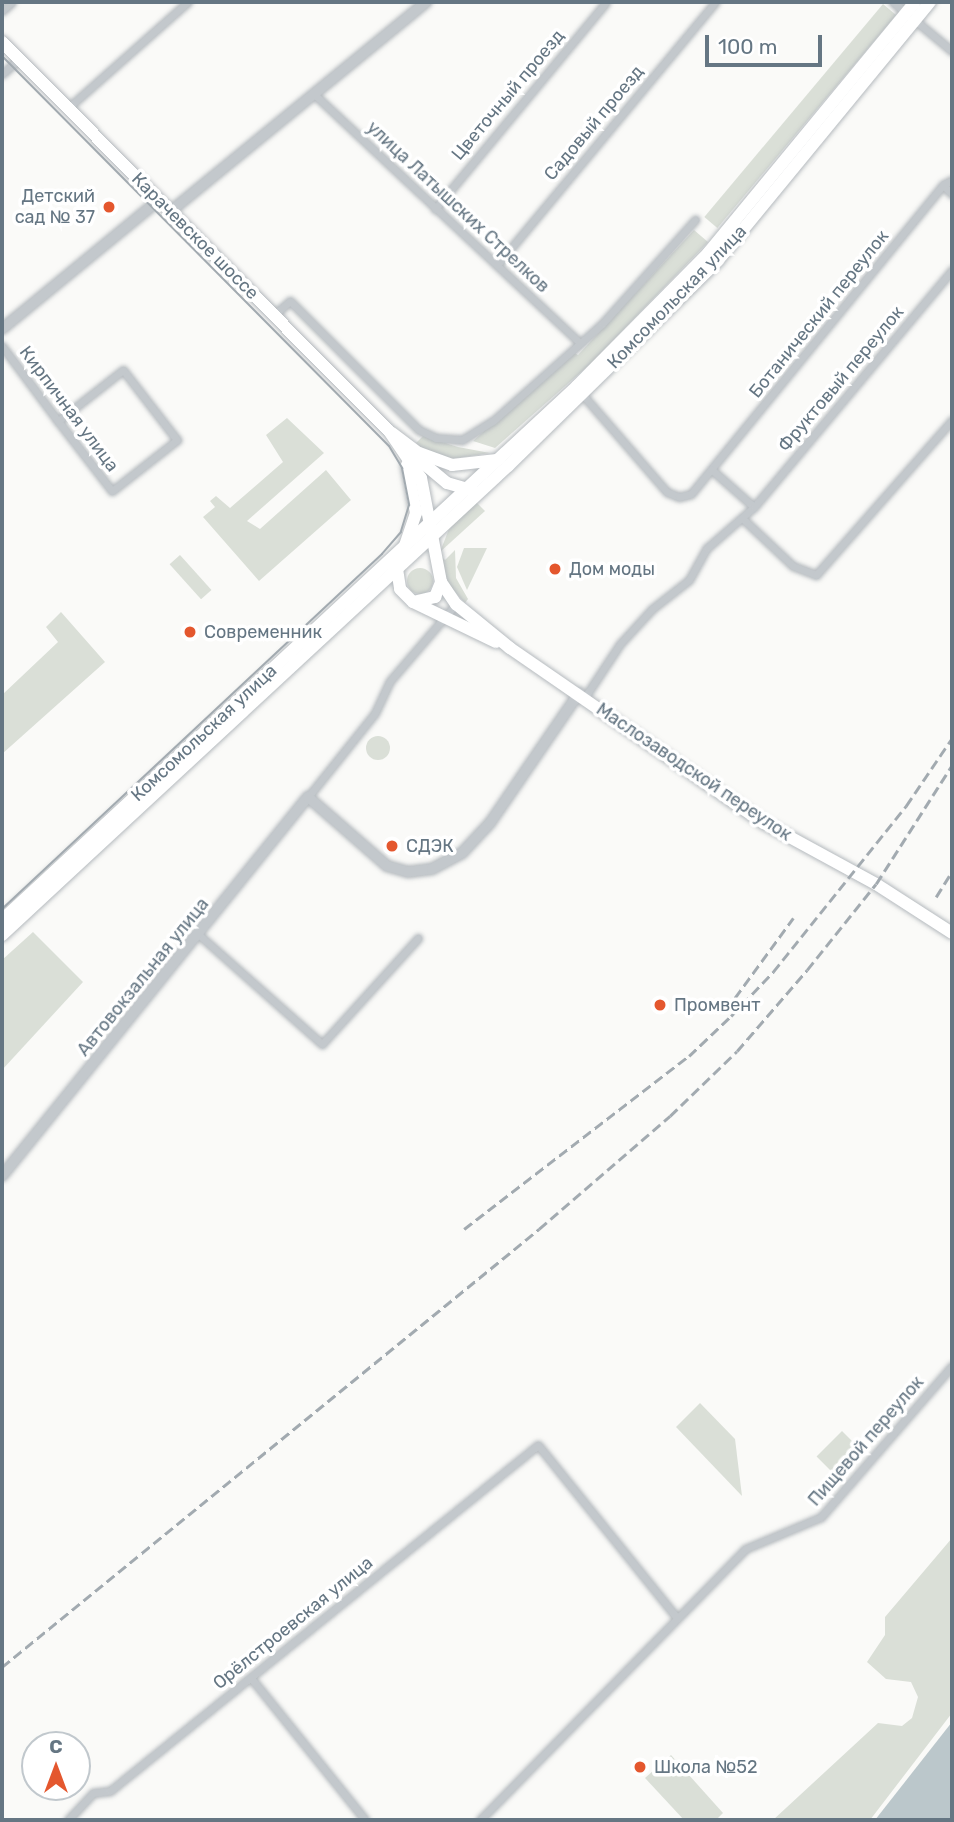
<!DOCTYPE html>
<html>
<head>
<meta charset="utf-8">
<style>
  body { margin:0 }
  #map { position:relative; width:954px; height:1822px; overflow:hidden; background:#fafaf8; font-family:Rubik,sans-serif }
  div>[style] { position:absolute }
  [style*='--x'] { left:calc(var(--x)*1px); top:calc(var(--y)*1px); width:calc(var(--w)*1px); rotate:calc(var(--a)*1deg) }
  .green>* { inset:0; background:#dadfd7; transform-origin:0 0 }
  .round { border-radius:50% }
  .water>* { inset:0; background:#bbc7cb }
  .roads { filter:drop-shadow(0 0 2px #b5babe) drop-shadow(0 0 2px #b5babe) }
  .minor>* { height:7px; margin:-3.5px; padding:0 3.5px; transform-origin:3.5px; border-radius:3.5px; background:#c3c8cc }
  .tertiary>* { height:10px; margin:-5px; padding:0 5px; transform-origin:5px; border-radius:5px; background:#c3c8cc }
  .primary>* { height:12px; margin:-6px; padding:0 6px; transform-origin:6px; border-radius:6px; background:#fff }
  .trunk>* { height:12px; margin:-6px; padding:0 6px; transform-origin:6px; border-radius:6px; background:#fff }
  .tram>* { height:2px; margin:-1px; padding:0 1px; transform-origin:1px; border-radius:1px; background:#a2aab0 }
  .rail>* { height:2.5px; margin-top:-1.25px; transform-origin:0; background:repeating-linear-gradient(90deg,#a2aab0 0 10px,transparent 0 15px) }
  .dots>* { width:19px; height:19px; translate:-50% -50%; box-sizing:border-box; border:4px solid #fff; border-radius:50% }
  span { translate:-50% -50%; white-space:nowrap; text-align:center; line-height:1.15; -webkit-text-stroke:7px #fff; paint-order:stroke }
  .street-label { font-size:18px; color:#657683 }
  .poi-label { font-size:18px; color:#657683 }
  .right { translate:-100% -50%; text-align:right }
  .left { translate:0 -50%; text-align:left }
  .frame { position:absolute; inset:0; border:4px solid #657683; pointer-events:none }
  .north { position:absolute; left:21px; top:1731px; width:70px; height:70px; box-sizing:border-box; background:#fff; border:2px solid #c1c8cd; border-radius:50%; rotate:0deg; font-size:19px; font-weight:700; line-height:28px; text-align:center; color:#657683 }
  .north::after { content:''; display:block; margin:auto; width:24px; height:32px; background:#e4572e; clip-path:polygon(50% 0,100% 100%,50% 72%,0 100%) }
  .scale { position:absolute; left:705px; top:35px; width:117px; height:32px; box-sizing:border-box; border:4px solid #657683; border-top:0; padding-left:9px; font-size:21px; line-height:24px; white-space:nowrap; color:#657683; -webkit-text-stroke:5px #fff; paint-order:stroke }
</style>
</head>
<body>
<div id="map">
  <div class="green">
    <i style="left:883px;top:4px;width:17px;height:278px;rotate:40deg"></i>
    <i style="clip-path:polygon(694px 230px,708px 242px,589px 365px,495px 448px,473px 441px,573px 352px,578px 355px)"></i>
    <i style="clip-path:polygon(287px 418px,324px 453px,247px 521px,260px 529px,326px 470px,351px 500px,259px 581px,203px 517px,215px 507px,210px 501px,216px 496px,230px 508px,283px 462px,266px 435px)"></i>
    <i style="clip-path:polygon(423px 436px,458px 447px,490px 453px,451px 459px,421px 448px,416px 443px)"></i>
    <i style="clip-path:polygon(476px 502px,485px 511px,440px 552px,449px 529px)"></i>
    <i style="clip-path:polygon(464px 548px,487px 548px,467px 590px,457px 567px)"></i>
    <i style="clip-path:polygon(455px 550px,456px 578px,468px 599px,465px 603px,447px 583px,440px 555px,445px 560px)"></i>
    <i style="left:180px;top:555px;width:47px;height:14px;rotate:48deg"></i>
    <i class="round" style="left:407px;top:568px;width:26px;height:26px"></i>
    <i style="clip-path:polygon(61px 612px,105px 662px,2px 754px,2px 695px,58px 642px,46px 627px)"></i>
    <i class="round" style="left:366px;top:736px;width:24px;height:24px"></i>
    <i style="clip-path:polygon(33px 932px,83px 982px,2px 1070px,2px 960px)"></i>
    <i style="clip-path:polygon(700px 1403px,735px 1439px,742px 1496px,676px 1427px)"></i>
    <i style="left:842px;top:1431px;width:23px;height:36px;rotate:45deg"></i>
    <i style="clip-path:polygon(952px 1538px,952px 1713px,870px 1820px,773px 1820px,878px 1723px,902px 1726px,912px 1718px,918px 1697px,911px 1682px,886px 1679px,867px 1662px,885px 1635px,885px 1617px)"></i>
    <i style="clip-path:polygon(671px 1755px,723px 1813px,716px 1820px,684px 1820px,645px 1778px)"></i>
  </div>
  <div class="water">
    <i style="clip-path:polygon(952px 1722px,952px 1820px,875px 1820px)"></i>
  </div>
  <div class="roads">
    <div class="minor">
      <i style="--x:893;--y:2;--w:77;--a:39.7"></i>
      <i style="--x:2;--y:11;--w:13;--a:-42"></i>
      <i style="--x:2;--y:74;--w:23;--a:-41"></i>
      <i style="--x:315;--y:95;--w:363;--a:43.1"></i>
      <i style="--x:68;--y:108;--w:160;--a:-41.5"></i>
      <i style="--x:943;--y:185;--w:13;--a:45"></i>
      <i style="--x:435;--y:209;--w:268;--a:-50.4"></i>
      <i style="--x:497;--y:265;--w:342;--a:-50.3"></i>
      <i style="--x:274;--y:315;--w:21;--a:-41"></i>
      <i style="--x:290;--y:301;--w:182;--a:45"></i>
      <i style="--x:419;--y:430;--w:19;--a:25"></i>
      <i style="--x:436;--y:438;--w:26;--a:4"></i>
      <i style="--x:462;--y:440;--w:36;--a:-32"></i>
      <i style="--x:493;--y:421;--w:146;--a:-41.7"></i>
      <i style="--x:602;--y:324;--w:140;--a:-48.2"></i>
      <i style="--x:2;--y:346;--w:94;--a:53.3"></i>
      <i style="--x:58;--y:421;--w:88;--a:52.4"></i>
      <i style="--x:112;--y:491;--w:83;--a:-38.1"></i>
      <i style="--x:177;--y:440;--w:88;--a:-127.6"></i>
      <i style="--x:123;--y:370;--w:83;--a:141.9"></i>
      <i style="--x:582;--y:394;--w:130;--a:49.1"></i>
      <i style="--x:667;--y:492;--w:13;--a:23"></i>
      <i style="--x:679;--y:497;--w:12;--a:-14"></i>
      <i style="--x:691;--y:494;--w:399;--a:-50.8"></i>
      <i style="--x:943;--y:185;--w:10;--a:-29"></i>
      <i style="--x:712;--y:470;--w:56;--a:41.4"></i>
      <i style="--x:742;--y:518;--w:70;--a:43.3"></i>
      <i style="--x:793;--y:566;--w:25;--a:21"></i>
      <i style="--x:816;--y:575;--w:206;--a:-48.7"></i>
      <i style="--x:585;--y:697;--w:64;--a:-56.6"></i>
      <i style="--x:620;--y:644;--w:47;--a:-47.6"></i>
      <i style="--x:652;--y:609;--w:47;--a:-38.1"></i>
      <i style="--x:689;--y:580;--w:37;--a:-61"></i>
      <i style="--x:707;--y:548;--w:62;--a:-41.1"></i>
      <i style="--x:754;--y:507;--w:309;--a:-50.1"></i>
      <i style="--x:308;--y:797;--w:107;--a:-51.4"></i>
      <i style="--x:375;--y:713;--w:35;--a:-65"></i>
      <i style="--x:390;--y:681;--w:101;--a:-49.4"></i>
      <i style="--x:198;--y:934;--w:166;--a:41.6"></i>
      <i style="--x:322;--y:1044;--w:143;--a:-47.8"></i>
      <i style="--x:251;--y:1678;--w:182;--a:51.2"></i>
      <i style="--x:68;--y:1820;--w:37;--a:-47"></i>
      <i style="--x:93;--y:1793;--w:17;--a:-7"></i>
      <i style="--x:110;--y:1791;--w:550;--a:-38.95"></i>
      <i style="--x:538;--y:1445;--w:222;--a:51.2"></i>
      <i style="--x:480;--y:1820;--w:379;--a:-45.6"></i>
      <i style="--x:745;--y:1549;--w:82;--a:-22.8"></i>
      <i style="--x:821;--y:1517;--w:200;--a:-49.1"></i>
    </div>
    <div class="tertiary">
      <i style="--x:171;--y:211;--w:330;--a:-39.3"></i>
      <i style="--x:2;--y:329;--w:203;--a:-39.4"></i>
      <i style="--x:2;--y:1176;--w:487;--a:-51.1"></i>
      <i style="--x:308;--y:797;--w:105;--a:41.1"></i>
      <i style="--x:387;--y:866;--w:22;--a:16"></i>
      <i style="--x:408;--y:872;--w:24;--a:-7"></i>
      <i style="--x:432;--y:869;--w:34;--a:-28"></i>
      <i style="--x:462;--y:853;--w:41;--a:-47"></i>
      <i style="--x:490;--y:823;--w:158;--a:-55.6"></i>
    </div>
    <div class="primary">
      <i style="--x:392;--y:433;--w:34;--a:37"></i>
      <i style="--x:419;--y:453;--w:35;--a:20"></i>
      <i style="--x:452;--y:465;--w:45;--a:-6.3"></i>
      <i style="--x:411;--y:453;--w:47;--a:39.8"></i>
      <i style="--x:447;--y:483;--w:26;--a:16"></i>
      <i style="--x:413;--y:602;--w:23;--a:-13"></i>
      <i style="--x:435;--y:597;--w:16;--a:-68"></i>
      <i style="--x:2;--y:920;--w:785;--a:-42.88"></i>
      <i style="--x:577;--y:386;--w:188;--a:-45.4"></i>
      <i style="--x:709;--y:252;--w:324;--a:-50.5"></i>
      <i style="--x:2;--y:935;--w:690;--a:-42.83"></i>
      <i style="--x:508;--y:466;--w:294;--a:-44.4"></i>
      <i style="--x:718;--y:260;--w:334;--a:-50.6"></i>
    </div>
    <div class="trunk">
      <i style="--x:2;--y:42;--w:549;--a:45.15"></i>
      <i style="--x:389;--y:431;--w:57;--a:55.8"></i>
      <i style="--x:421;--y:478;--w:106;--a:79.1"></i>
      <i style="--x:441;--y:582;--w:27;--a:56"></i>
      <i style="--x:456;--y:604;--w:70;--a:39.2"></i>
      <i style="--x:510;--y:648;--w:308;--a:34.6"></i>
      <i style="--x:764;--y:823;--w:128;--a:28.6"></i>
      <i style="--x:876;--y:884;--w:90;--a:32.8"></i>
      <i style="--x:407;--y:465;--w:49;--a:79.4"></i>
      <i style="--x:416;--y:513;--w:59;--a:108.7"></i>
      <i style="--x:397;--y:569;--w:20;--a:81"></i>
      <i style="--x:400;--y:589;--w:18;--a:45"></i>
      <i style="--x:413;--y:602;--w:92;--a:25.7"></i>
    </div>
  </div>
  <div class="tram">
    <i style="--x:2;--y:56;--w:549;--a:45.22"></i>
    <i style="--x:389;--y:446;--w:26;--a:59"></i>
    <i style="--x:402;--y:468;--w:38;--a:79"></i>
    <i style="--x:409;--y:505;--w:28;--a:107"></i>
    <i style="--x:401;--y:532;--w:29;--a:131"></i>
    <i style="--x:382;--y:554;--w:520;--a:136.95"></i>
  </div>
  <div class="rail">
    <i style="--x:936;--y:897;--w:31;--a:-58"></i>
    <i style="--x:726;--y:1010;--w:114;--a:-53.9"></i>
    <i style="--x:464;--y:1229;--w:284;--a:-37.6"></i>
    <i style="--x:689;--y:1056;--w:58;--a:-43.6"></i>
    <i style="--x:731;--y:1016;--w:61;--a:-46.3"></i>
    <i style="--x:773;--y:972;--w:213;--a:-51.3"></i>
    <i style="--x:906;--y:806;--w:82;--a:-55.9"></i>
    <i style="--x:2;--y:1667;--w:693;--a:-39.2"></i>
    <i style="--x:539;--y:1229;--w:173;--a:-40.8"></i>
    <i style="--x:670;--y:1116;--w:93;--a:-44.1"></i>
    <i style="--x:737;--y:1051;--w:107;--a:-49.2"></i>
    <i style="--x:807;--y:970;--w:110;--a:-51.3"></i>
    <i style="--x:876;--y:884;--w:141;--a:-57.4"></i>
  </div>
  <div class="dots">
    <i style="left:109px;top:207px;background:#e4572e"></i>
    <i style="left:555px;top:569px;background:#e4572e"></i>
    <i style="left:190px;top:632px;background:#e4572e"></i>
    <i style="left:392px;top:846px;background:#e4572e"></i>
    <i style="left:660px;top:1005px;background:#e4572e"></i>
    <i style="left:640px;top:1767px;background:#e4572e"></i>
  </div>
  <div class="street-label">
    <span style="left:508px;top:95px;rotate:-50deg">Цветочный проезд</span>
    <span style="left:594px;top:123px;rotate:-50deg">Садовый проезд</span>
    <span style="left:458px;top:207px;rotate:43deg">улица Латышских Стрелков</span>
    <span style="left:195px;top:236px;rotate:45deg">Карачевское шоссе</span>
    <span style="left:677px;top:297px;rotate:-46deg">Комсомольская улица</span>
    <span style="left:819px;top:314px;rotate:-51deg">Ботанический переулок</span>
    <span style="left:841px;top:379px;rotate:-50deg">Фруктовый переулок</span>
    <span style="left:69px;top:409px;rotate:53deg">Кирпичная улица</span>
    <span style="left:204px;top:733px;rotate:-43deg">Комсомольская улица</span>
    <span style="left:694px;top:772px;rotate:34deg">Маслозаводской переулок</span>
    <span style="left:143px;top:977px;rotate:-51deg">Автовокзальная улица</span>
    <span style="left:866px;top:1441px;rotate:-49deg">Пищевой переулок</span>
    <span style="left:293px;top:1623px;rotate:-39deg">Орёлстроевская улица</span>
  </div>
  <div class="poi-label">
    <span class="right" style="left:95px;top:207px">Детский<br>сад № 37</span>
    <span class="left" style="left:569px;top:569px">Дом моды</span>
    <span class="left" style="left:204px;top:632px">Современник</span>
    <span class="left" style="left:406px;top:846px">СДЭК</span>
    <span class="left" style="left:674px;top:1005px">Промвент</span>
    <span class="left" style="left:654px;top:1767px">Школа №52</span>
  </div>
  <div class="frame"></div>
  <div class="north">С</div>
  <div class="scale">100 m</div>
</div>
</body>
</html>
